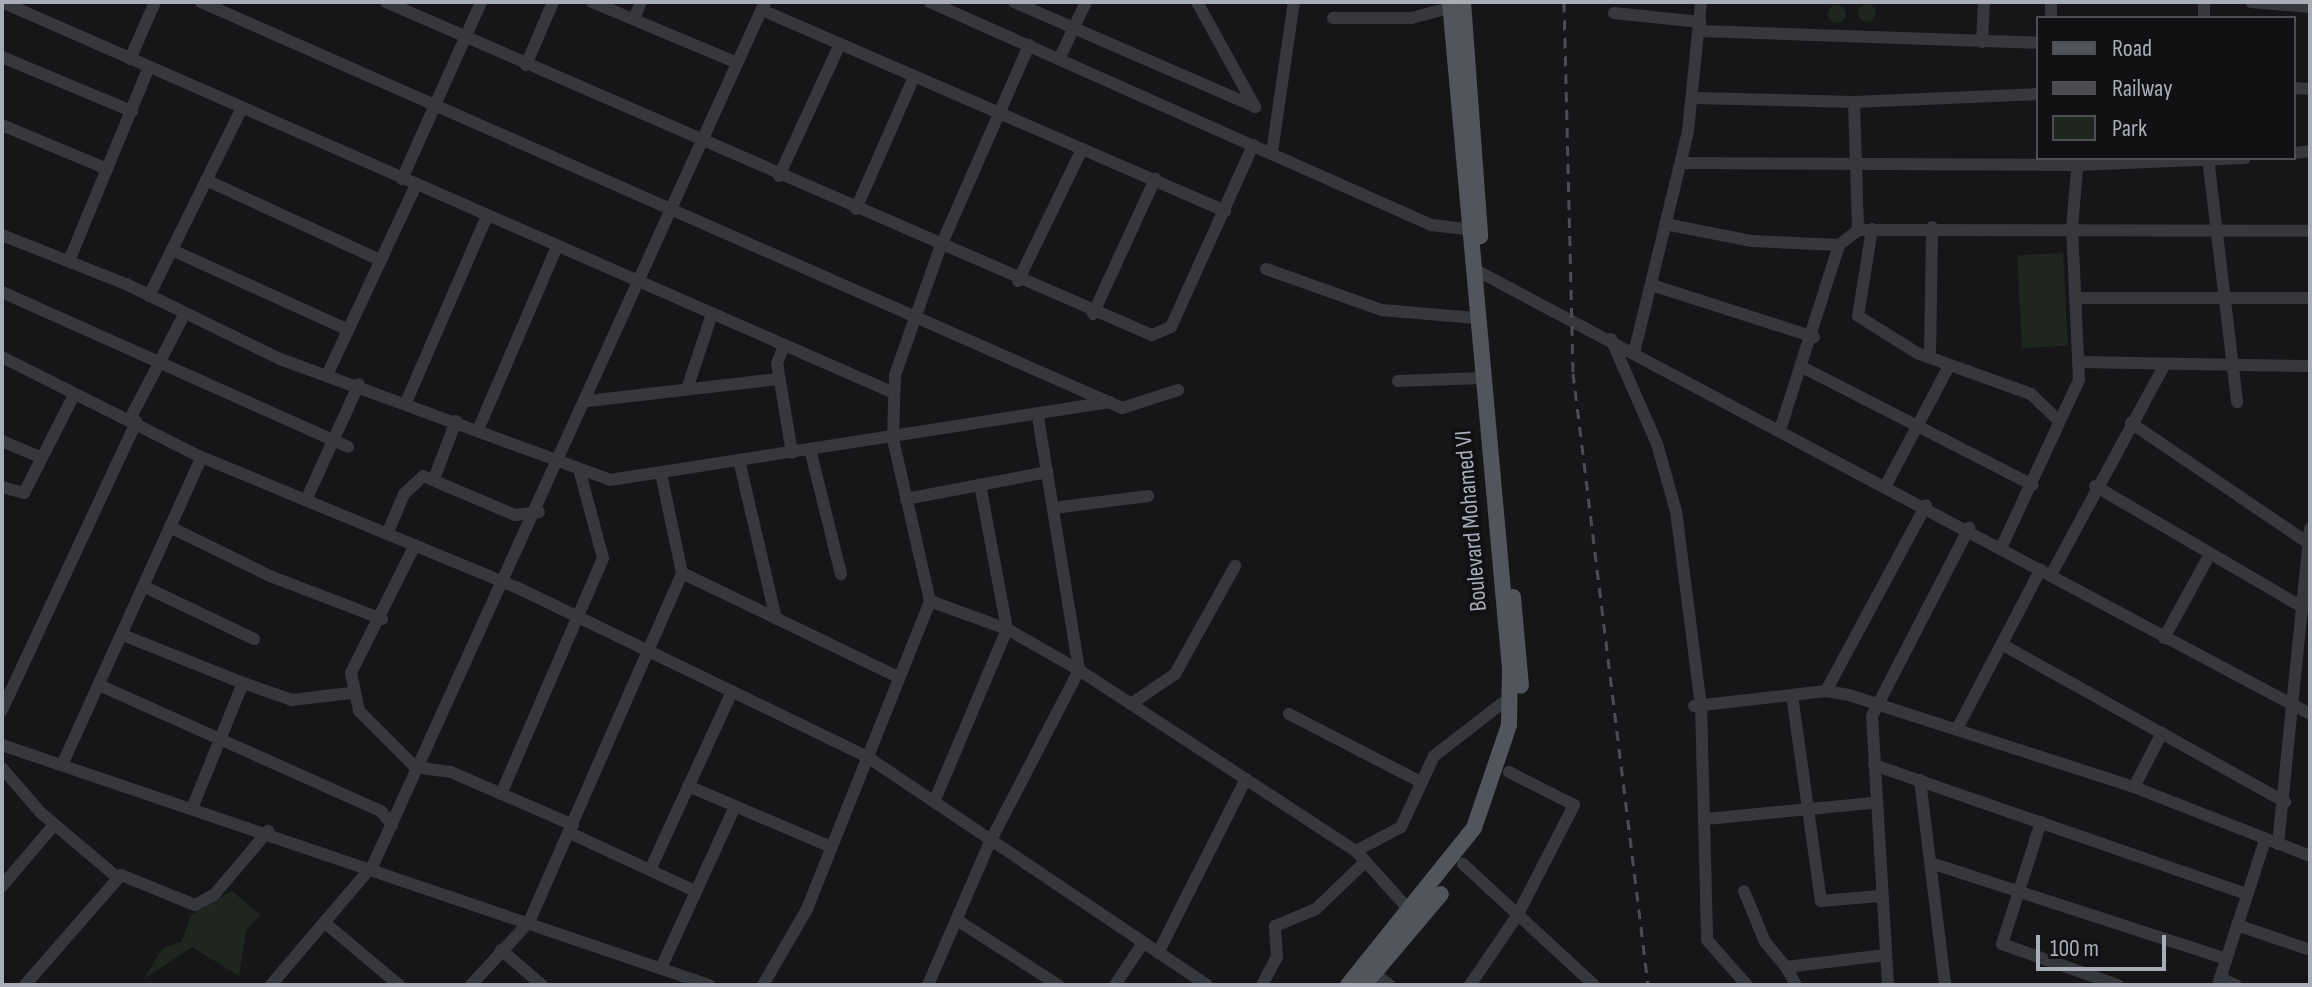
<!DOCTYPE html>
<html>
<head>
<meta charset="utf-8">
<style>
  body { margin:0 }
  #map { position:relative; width:2312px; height:987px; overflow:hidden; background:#161618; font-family:"Sofia Sans Condensed",sans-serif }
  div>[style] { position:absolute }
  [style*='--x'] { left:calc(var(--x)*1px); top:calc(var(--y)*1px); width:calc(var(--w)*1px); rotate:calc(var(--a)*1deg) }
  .green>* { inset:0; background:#1e261f; transform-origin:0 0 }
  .round { border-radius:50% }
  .minor>* { height:12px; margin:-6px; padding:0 6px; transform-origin:6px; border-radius:6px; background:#37383d }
  .major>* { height:16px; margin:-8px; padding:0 8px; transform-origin:8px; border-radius:8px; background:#53555c }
  .rail>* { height:3px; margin-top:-1.5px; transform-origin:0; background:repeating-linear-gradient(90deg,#4a4c52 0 10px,transparent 0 18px) }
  span { translate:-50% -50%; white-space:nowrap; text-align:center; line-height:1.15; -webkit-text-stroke:8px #111113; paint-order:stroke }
  .street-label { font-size:24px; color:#a8adb8 }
  .frame { position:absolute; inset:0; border:4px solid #a8adb8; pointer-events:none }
  .legend { position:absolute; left:2036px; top:16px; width:260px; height:144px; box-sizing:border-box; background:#111113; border:2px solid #4d4f55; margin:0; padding:10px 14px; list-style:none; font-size:24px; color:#a8adb8 }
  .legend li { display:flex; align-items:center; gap:16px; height:40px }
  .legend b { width:40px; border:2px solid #4d4f55 }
  .scale { position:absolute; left:2036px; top:935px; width:130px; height:36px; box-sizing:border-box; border:4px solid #a8adb8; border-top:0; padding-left:10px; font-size:24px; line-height:28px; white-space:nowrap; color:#a8adb8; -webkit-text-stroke:6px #111113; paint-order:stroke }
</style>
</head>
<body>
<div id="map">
  <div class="green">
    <i class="round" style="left:1858px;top:4px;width:18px;height:18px"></i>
    <i class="round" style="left:1828px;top:5px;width:18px;height:18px"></i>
    <i style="left:2063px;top:253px;width:93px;height:46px;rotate:87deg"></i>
    <i style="clip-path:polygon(232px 891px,260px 915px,246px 931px,239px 976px,192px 947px,144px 979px,162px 949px,182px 941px,191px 915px)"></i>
  </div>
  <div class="minor">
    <i style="--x:2;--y:2;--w:974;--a:23.67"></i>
    <i style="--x:201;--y:2;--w:1007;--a:23.79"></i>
    <i style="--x:1122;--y:408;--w:59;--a:-17.8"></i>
    <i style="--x:386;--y:2;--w:835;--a:23.5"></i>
    <i style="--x:1152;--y:335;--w:21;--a:-23"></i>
    <i style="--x:1171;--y:327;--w:200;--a:-65.7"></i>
    <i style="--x:592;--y:2;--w:157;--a:22.8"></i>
    <i style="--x:930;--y:2;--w:548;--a:23.99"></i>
    <i style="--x:1431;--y:225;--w:45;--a:6.3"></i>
    <i style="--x:1014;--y:2;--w:263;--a:23.5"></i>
    <i style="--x:1255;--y:107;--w:120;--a:-118.9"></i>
    <i style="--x:2051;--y:2;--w:16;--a:90"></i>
    <i style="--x:2204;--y:2;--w:16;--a:90"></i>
    <i style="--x:2251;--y:2;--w:59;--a:4.8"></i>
    <i style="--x:762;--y:10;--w:505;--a:23.47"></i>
    <i style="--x:1614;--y:13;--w:87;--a:5.9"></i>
    <i style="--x:1333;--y:18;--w:78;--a:0"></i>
    <i style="--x:1411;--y:18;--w:40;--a:-14.4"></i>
    <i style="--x:634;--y:19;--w:18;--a:-68"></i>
    <i style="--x:1701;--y:31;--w:337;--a:2"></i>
    <i style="--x:1982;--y:42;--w:40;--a:-87.1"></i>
    <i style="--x:2;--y:57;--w:141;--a:22.6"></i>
    <i style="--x:1060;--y:57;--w:61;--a:-64.7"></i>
    <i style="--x:130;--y:59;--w:62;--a:-66.3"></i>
    <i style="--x:526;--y:65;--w:69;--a:-66.8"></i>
    <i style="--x:2294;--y:88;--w:16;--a:4"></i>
    <i style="--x:1694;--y:98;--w:160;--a:1.4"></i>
    <i style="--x:1854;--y:102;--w:184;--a:-2.5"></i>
    <i style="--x:1854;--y:102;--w:128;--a:88.2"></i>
    <i style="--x:2;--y:125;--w:114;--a:22.7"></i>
    <i style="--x:1272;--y:152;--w:152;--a:-81.7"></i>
    <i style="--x:2294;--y:153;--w:16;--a:-7"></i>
    <i style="--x:2208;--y:158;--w:246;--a:83.2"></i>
    <i style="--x:1682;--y:163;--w:395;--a:0.3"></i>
    <i style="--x:2077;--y:165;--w:168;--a:-2.4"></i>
    <i style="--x:779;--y:176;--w:145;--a:-65.2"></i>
    <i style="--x:402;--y:179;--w:194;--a:-65.9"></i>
    <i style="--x:206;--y:180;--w:192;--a:24.7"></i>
    <i style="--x:856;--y:209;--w:144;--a:-66.3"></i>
    <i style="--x:1670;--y:225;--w:84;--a:11"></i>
    <i style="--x:1752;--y:241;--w:87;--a:2.6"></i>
    <i style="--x:1872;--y:229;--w:88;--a:99.1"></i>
    <i style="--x:1858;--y:316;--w:70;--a:32.1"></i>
    <i style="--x:1917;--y:353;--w:121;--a:19.8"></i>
    <i style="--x:2031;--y:394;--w:37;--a:44"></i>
    <i style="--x:2;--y:235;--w:133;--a:21.6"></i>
    <i style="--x:126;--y:284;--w:171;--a:26"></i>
    <i style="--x:280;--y:359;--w:351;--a:20.1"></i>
    <i style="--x:610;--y:480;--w:506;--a:-8.87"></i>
    <i style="--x:172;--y:250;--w:193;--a:24.4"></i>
    <i style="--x:69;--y:261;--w:210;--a:-67.6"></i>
    <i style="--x:1472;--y:268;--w:949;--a:28.02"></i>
    <i style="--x:1266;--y:269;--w:123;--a:19.5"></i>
    <i style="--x:1382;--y:310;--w:94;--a:4.9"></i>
    <i style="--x:1018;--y:281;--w:147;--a:-64.1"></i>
    <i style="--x:1655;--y:286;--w:167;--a:17.8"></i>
    <i style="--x:2;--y:292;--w:379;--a:24.1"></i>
    <i style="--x:149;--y:296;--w:210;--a:-63.7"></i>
    <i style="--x:2076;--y:298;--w:234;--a:0"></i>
    <i style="--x:1093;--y:314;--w:149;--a:-65.3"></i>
    <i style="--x:1611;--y:339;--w:115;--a:66.3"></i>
    <i style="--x:1657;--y:444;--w:70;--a:74.2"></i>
    <i style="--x:1676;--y:511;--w:196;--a:82.7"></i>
    <i style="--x:1701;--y:705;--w:235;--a:88.5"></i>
    <i style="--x:1707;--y:940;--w:60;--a:48.4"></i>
    <i style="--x:784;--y:346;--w:18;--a:112"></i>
    <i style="--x:777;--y:363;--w:91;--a:80.5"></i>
    <i style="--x:1634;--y:353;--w:228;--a:-76.3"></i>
    <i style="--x:1688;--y:131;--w:130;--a:-84.2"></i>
    <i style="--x:2;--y:357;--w:220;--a:26.7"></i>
    <i style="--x:199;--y:456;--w:343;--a:22.5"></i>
    <i style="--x:516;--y:587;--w:392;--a:25.8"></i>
    <i style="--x:869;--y:758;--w:407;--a:33.9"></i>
    <i style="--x:1930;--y:357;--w:130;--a:-89.1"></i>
    <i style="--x:2078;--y:362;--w:232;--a:1"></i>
    <i style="--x:1802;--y:367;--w:259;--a:27.1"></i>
    <i style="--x:328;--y:373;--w:208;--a:-64.9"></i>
    <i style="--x:1398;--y:381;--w:84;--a:-2"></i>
    <i style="--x:687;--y:389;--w:79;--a:-71.6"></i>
    <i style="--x:407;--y:400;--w:201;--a:-66.5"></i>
    <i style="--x:588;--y:401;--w:192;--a:-6.6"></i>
    <i style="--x:130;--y:419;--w:117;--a:-62.6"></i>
    <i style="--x:2131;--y:423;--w:216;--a:34.1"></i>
    <i style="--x:478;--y:430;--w:199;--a:-66.7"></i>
    <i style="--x:1780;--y:430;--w:194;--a:-72.3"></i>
    <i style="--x:1839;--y:245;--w:24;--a:-38"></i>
    <i style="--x:1858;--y:230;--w:452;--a:0.1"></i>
    <i style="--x:2;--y:441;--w:43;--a:23"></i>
    <i style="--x:810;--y:449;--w:129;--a:76.1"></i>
    <i style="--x:739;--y:460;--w:163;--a:76.9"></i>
    <i style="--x:434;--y:479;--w:62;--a:-69.2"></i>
    <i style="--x:1886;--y:485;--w:135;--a:-62.1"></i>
    <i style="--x:2095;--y:486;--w:242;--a:30.3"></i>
    <i style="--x:2;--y:487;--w:23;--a:15"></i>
    <i style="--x:24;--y:493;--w:110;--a:-63"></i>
    <i style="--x:307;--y:498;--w:125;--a:-65.5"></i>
    <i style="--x:906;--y:499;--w:144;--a:-10.8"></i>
    <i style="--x:1054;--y:508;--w:95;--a:-7.3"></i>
    <i style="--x:170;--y:527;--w:111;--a:26.1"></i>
    <i style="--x:270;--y:576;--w:120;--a:21"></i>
    <i style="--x:388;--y:532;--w:41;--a:-67.2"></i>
    <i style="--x:404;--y:494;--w:26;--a:-43"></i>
    <i style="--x:423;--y:476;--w:100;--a:23"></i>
    <i style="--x:515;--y:515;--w:24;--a:-7"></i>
    <i style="--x:415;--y:545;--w:143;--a:116.6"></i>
    <i style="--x:351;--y:673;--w:39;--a:78"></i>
    <i style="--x:359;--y:711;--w:79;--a:45"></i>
    <i style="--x:415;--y:767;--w:36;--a:8"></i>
    <i style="--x:451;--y:772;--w:133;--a:23.5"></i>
    <i style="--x:2001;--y:548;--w:185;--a:-65.1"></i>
    <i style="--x:2079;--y:380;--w:152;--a:-92.6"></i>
    <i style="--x:2072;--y:228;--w:70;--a:-85.1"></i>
    <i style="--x:682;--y:573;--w:240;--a:25.7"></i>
    <i style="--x:2052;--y:573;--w:238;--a:-61.6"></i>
    <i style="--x:145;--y:587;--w:121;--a:25.5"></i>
    <i style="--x:930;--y:601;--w:82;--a:20"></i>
    <i style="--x:1007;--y:629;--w:83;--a:29.7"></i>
    <i style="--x:1079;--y:670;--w:331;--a:33.2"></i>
    <i style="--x:1356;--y:851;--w:84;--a:47.9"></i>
    <i style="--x:123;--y:635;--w:129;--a:21.8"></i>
    <i style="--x:2164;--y:638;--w:96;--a:-61.3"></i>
    <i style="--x:2003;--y:645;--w:323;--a:29.1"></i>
    <i style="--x:99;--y:685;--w:309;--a:24.1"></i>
    <i style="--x:381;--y:811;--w:18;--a:52"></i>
    <i style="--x:1826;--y:691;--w:211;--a:-61.7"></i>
    <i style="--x:1792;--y:695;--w:208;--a:82"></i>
    <i style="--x:1821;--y:901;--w:59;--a:-4.8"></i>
    <i style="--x:1131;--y:704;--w:53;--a:-34.3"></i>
    <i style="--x:1175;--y:674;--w:124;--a:-60.9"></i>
    <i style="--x:1694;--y:706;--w:133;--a:-6.5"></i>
    <i style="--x:1826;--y:691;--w:23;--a:10"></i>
    <i style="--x:1849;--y:695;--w:299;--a:17.9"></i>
    <i style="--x:2134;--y:787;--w:189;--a:21.4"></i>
    <i style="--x:2;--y:710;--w:318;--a:-65"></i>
    <i style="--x:1289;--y:714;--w:146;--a:27.3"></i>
    <i style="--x:1958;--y:727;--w:178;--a:-62.3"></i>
    <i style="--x:2;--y:745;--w:747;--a:18.75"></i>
    <i style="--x:62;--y:765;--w:338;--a:-65.6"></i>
    <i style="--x:1874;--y:765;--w:394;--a:19.1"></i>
    <i style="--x:2;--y:768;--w:60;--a:49.1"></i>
    <i style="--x:41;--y:813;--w:101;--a:40.2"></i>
    <i style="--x:1920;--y:780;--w:207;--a:83"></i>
    <i style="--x:688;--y:786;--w:155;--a:23.1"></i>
    <i style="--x:2134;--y:787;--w:61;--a:-62.6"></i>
    <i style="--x:501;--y:794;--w:257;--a:-66.6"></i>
    <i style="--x:603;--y:558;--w:92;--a:-105.1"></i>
    <i style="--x:934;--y:802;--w:188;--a:-67.1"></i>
    <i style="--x:1007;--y:629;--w:147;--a:-100.6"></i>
    <i style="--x:193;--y:806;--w:133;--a:-67.9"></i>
    <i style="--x:243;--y:683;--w:52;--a:19.1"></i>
    <i style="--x:292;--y:700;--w:59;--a:-6.8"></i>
    <i style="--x:1706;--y:819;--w:168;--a:-5.5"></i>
    <i style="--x:2041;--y:822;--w:128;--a:107.7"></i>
    <i style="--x:2002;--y:944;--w:123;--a:19.5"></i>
    <i style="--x:570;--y:833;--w:138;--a:24.9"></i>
    <i style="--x:2278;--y:844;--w:317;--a:-84.2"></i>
    <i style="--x:1356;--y:851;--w:51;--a:-28.1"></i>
    <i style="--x:1401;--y:827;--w:78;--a:-65.1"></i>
    <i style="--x:1434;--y:756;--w:96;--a:-37.8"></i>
    <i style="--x:1931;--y:863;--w:310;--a:18"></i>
    <i style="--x:1463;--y:864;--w:178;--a:42.7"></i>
    <i style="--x:650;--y:870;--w:194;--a:-65.3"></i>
    <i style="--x:2;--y:886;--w:80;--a:-49.6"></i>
    <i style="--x:1744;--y:891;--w:55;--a:67.6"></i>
    <i style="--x:1765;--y:942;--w:33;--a:50"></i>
    <i style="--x:324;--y:922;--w:98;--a:40"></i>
    <i style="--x:960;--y:922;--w:117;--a:32.7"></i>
    <i style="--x:2237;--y:925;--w:77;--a:18.9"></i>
    <i style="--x:501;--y:950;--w:54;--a:40.5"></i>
    <i style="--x:1158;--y:953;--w:195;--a:-63.2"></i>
    <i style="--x:661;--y:968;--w:178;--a:-65.4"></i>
    <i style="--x:1374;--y:974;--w:19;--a:35"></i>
    <i style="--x:2220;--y:978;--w:17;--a:24"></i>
    <i style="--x:25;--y:985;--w:146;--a:-48.9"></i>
    <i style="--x:121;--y:875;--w:80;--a:22.1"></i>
    <i style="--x:195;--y:905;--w:21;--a:-28"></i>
    <i style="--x:214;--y:895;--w:84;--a:-49.8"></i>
    <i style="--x:271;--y:985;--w:157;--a:-49.6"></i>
    <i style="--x:373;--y:865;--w:948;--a:-65.57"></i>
    <i style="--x:471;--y:985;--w:86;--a:-47.4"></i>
    <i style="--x:529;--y:922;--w:381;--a:-66.3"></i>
    <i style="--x:682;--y:573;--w:102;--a:-101.9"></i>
    <i style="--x:763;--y:985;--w:88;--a:-59.9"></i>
    <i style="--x:807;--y:909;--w:332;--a:-68.2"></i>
    <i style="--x:930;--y:601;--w:166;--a:-102.9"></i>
    <i style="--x:893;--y:439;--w:64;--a:-88.2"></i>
    <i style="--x:895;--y:375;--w:135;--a:-70.5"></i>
    <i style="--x:940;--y:248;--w:222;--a:-66.3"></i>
    <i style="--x:928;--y:985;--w:156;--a:-66.6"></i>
    <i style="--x:990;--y:842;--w:194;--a:-62.6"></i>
    <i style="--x:1079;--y:670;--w:256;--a:-99.2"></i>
    <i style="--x:1115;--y:985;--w:50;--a:-56.3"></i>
    <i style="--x:1262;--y:985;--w:32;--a:-62"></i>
    <i style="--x:1277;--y:957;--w:31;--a:-94"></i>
    <i style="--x:1275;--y:926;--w:44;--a:-22.5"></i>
    <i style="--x:1316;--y:909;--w:69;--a:-43.8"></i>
    <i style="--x:1470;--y:985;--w:83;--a:-55.7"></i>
    <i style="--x:1517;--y:916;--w:125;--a:-62.8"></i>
    <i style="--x:1574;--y:805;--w:73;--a:-153.1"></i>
    <i style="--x:1796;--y:985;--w:21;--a:-119"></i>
    <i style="--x:1786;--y:967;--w:100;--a:-6.9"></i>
    <i style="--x:1888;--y:985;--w:269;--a:-93.4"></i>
    <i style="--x:1872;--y:716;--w:212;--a:-62.7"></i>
    <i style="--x:2218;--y:985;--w:152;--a:-72"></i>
  </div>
  <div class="major">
    <i style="--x:1463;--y:2;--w:235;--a:85.8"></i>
    <i style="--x:1513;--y:597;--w:89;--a:84.9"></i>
    <i style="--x:1348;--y:985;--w:201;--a:-51.3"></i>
    <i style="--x:1474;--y:828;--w:109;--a:-71.2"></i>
    <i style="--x:1509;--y:725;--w:57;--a:-89"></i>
    <i style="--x:1510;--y:668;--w:669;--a:-95.15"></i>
    <i style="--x:1364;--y:985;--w:119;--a:-49.8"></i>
  </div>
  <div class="rail">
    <i style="--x:1564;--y:2;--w:371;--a:88.6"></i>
    <i style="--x:1573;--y:373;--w:617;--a:83.01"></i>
  </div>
  <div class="street-label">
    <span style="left:1471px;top:521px;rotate:-95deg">Boulevard Mohamed VI</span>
  </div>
  <div class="frame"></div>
  <ul class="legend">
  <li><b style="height:10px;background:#53555c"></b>Road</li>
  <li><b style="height:10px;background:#4a4c52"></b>Railway</li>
  <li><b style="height:22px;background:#1e261f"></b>Park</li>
  </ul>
  <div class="scale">100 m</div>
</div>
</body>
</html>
